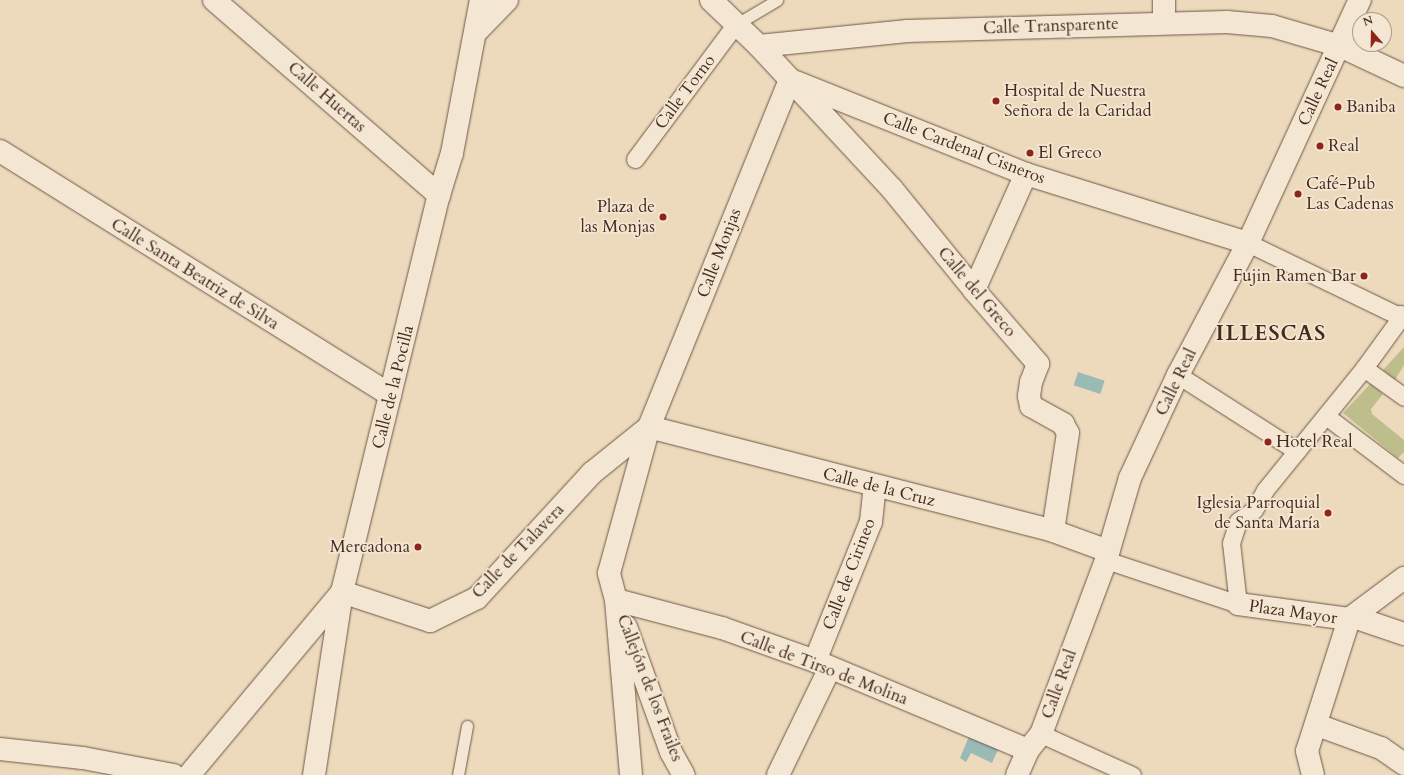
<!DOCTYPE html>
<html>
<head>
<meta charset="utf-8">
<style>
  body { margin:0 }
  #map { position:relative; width:1404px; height:775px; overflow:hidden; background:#eddabc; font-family:Cardo,serif }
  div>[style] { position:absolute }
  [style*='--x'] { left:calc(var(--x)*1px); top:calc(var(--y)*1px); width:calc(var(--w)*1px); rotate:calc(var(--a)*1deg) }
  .green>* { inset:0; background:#bebe8d }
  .water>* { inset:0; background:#9abab5; transform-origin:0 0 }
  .roads { filter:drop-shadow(0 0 1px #705646) drop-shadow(0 0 1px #705646) }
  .service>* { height:11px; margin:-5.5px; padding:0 5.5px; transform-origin:5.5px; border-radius:5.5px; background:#f3e7d3 }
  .pedestrian>* { height:17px; margin:-8.5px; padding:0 8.5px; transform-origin:8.5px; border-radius:8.5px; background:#f3e7d3 }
  .minor>* { height:22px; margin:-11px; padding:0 11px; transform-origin:11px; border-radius:11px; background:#f3e7d3 }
  .dots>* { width:11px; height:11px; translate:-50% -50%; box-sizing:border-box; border:2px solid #f3e7d3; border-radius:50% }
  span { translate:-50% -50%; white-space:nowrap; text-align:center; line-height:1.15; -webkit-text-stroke:3.5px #f3e7d3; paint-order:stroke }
  .street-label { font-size:17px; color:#462a1f }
  .poi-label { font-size:17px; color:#462a1f }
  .left { translate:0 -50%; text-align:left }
  .right { translate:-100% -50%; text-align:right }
  .district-label { font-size:21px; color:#462a1f; font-weight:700; letter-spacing:1px }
  .north { position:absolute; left:1352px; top:12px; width:40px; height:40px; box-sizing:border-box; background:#f3e7d3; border:1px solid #ae9b8b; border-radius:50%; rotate:340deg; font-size:11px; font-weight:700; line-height:16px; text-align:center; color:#462a1f }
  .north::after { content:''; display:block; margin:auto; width:14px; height:18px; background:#8f2418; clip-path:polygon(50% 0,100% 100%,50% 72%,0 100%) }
</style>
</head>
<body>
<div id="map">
  <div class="green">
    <i style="clip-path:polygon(1404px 347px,1404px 365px,1395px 380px,1383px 370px)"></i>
    <i style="clip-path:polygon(1371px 383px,1383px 394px,1371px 409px,1372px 414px,1404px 440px,1404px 452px,1398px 458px,1343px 413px)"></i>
  </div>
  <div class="water">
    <i style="left:1078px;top:372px;width:28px;height:14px;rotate:18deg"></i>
    <i style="clip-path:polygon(970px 734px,1000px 745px,992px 763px,971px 753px,966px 762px,960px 758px)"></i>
  </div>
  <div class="roads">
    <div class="service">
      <i style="--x:735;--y:25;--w:49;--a:-30.8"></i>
      <i style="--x:458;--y:775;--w:50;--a:-79.6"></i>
    </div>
    <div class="pedestrian">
      <i style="--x:635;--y:159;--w:167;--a:-53.3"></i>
      <i style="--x:1364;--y:368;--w:49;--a:35.9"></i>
      <i style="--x:1178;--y:375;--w:141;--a:32.6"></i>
      <i style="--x:1326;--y:416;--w:98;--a:37.1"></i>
      <i style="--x:1106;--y:560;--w:139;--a:18.4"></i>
      <i style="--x:1238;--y:604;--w:61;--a:-96.5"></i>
      <i style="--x:1231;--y:543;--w:23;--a:-72"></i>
      <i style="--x:1238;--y:521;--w:19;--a:-35"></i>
      <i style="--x:1254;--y:510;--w:23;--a:-61"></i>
      <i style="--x:1265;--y:490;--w:157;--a:-50.9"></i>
      <i style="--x:1364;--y:368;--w:63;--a:-54"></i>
      <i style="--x:1401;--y:317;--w:170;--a:-154.2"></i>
      <i style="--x:1041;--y:734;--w:100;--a:24.3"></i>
    </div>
    <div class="minor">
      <i style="--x:214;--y:0;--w:298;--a:40.9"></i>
      <i style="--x:711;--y:0;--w:66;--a:43.8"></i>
      <i style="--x:759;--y:46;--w:195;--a:47.1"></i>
      <i style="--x:892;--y:189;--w:130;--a:50.9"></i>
      <i style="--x:974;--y:290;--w:98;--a:49.1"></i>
      <i style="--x:1038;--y:364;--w:19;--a:111"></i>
      <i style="--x:1031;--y:382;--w:14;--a:98"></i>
      <i style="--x:1029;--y:396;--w:10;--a:79"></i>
      <i style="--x:1031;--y:406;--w:37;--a:29"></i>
      <i style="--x:1063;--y:424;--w:10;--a:61"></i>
      <i style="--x:1068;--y:433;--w:99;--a:98.7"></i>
      <i style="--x:1164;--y:23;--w:23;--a:-90"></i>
      <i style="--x:477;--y:31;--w:43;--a:-45.9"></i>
      <i style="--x:759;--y:46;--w:149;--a:-5.8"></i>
      <i style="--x:907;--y:31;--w:320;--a:-1.6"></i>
      <i style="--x:1227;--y:22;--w:45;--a:5.1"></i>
      <i style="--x:1272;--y:26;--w:71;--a:16.4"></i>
      <i style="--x:1340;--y:46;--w:71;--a:25.1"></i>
      <i style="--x:796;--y:82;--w:248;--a:21.8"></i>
      <i style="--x:1026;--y:174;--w:232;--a:17.3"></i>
      <i style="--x:0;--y:151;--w:460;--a:32"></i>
      <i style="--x:974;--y:290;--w:127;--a:-65.9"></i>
      <i style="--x:1401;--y:317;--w:3;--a:18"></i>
      <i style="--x:649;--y:427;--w:417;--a:14.4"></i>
      <i style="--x:1053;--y:531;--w:59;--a:20"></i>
      <i style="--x:616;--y:600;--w:110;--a:14.8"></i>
      <i style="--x:722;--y:628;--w:99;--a:19.5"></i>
      <i style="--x:815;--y:661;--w:231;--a:22.7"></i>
      <i style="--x:1238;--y:604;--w:112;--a:7.7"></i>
      <i style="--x:1349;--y:619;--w:69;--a:-36.7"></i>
      <i style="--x:1354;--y:617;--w:53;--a:18.8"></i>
      <i style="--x:626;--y:627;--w:133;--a:70.2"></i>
      <i style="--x:671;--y:752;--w:26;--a:61"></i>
      <i style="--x:815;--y:661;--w:150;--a:-68.1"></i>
      <i style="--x:871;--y:522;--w:36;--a:-84"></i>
      <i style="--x:1317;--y:725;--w:68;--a:19.8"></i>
      <i style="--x:1381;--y:748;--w:28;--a:35"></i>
      <i style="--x:0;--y:749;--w:83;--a:6.2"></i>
      <i style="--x:83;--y:758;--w:92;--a:10.7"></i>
      <i style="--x:189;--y:775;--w:239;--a:-50.1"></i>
      <i style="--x:342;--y:592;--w:93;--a:18.2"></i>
      <i style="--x:430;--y:621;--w:52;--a:-26.1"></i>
      <i style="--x:477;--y:598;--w:170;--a:-47.4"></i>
      <i style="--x:592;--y:473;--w:73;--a:-38.9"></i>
      <i style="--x:314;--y:775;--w:185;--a:-81.3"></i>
      <i style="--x:342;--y:592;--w:409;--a:-76.3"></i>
      <i style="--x:439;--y:195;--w:44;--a:-72.8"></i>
      <i style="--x:452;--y:153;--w:156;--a:-79.3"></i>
      <i style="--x:631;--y:775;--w:176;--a:-94.9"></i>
      <i style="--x:616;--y:600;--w:28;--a:-105"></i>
      <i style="--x:609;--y:573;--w:151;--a:-74.7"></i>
      <i style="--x:649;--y:427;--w:375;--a:-67.9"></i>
      <i style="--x:778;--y:775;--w:119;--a:-64.1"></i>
      <i style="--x:1017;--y:775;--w:27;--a:-66"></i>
      <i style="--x:1028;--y:750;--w:21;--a:-51"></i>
      <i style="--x:1041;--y:734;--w:186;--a:-69.5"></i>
      <i style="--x:1106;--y:560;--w:85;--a:-73.7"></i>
      <i style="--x:1130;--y:478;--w:114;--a:-65"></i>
      <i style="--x:1178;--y:375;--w:149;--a:-62.1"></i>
      <i style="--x:1248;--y:243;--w:268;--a:-65.3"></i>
      <i style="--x:1313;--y:775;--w:25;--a:-104"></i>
      <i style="--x:1307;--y:751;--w:139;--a:-72.3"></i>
    </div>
  </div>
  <div class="dots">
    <i style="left:996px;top:101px;background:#8f2418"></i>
    <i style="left:1338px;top:107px;background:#8f2418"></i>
    <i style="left:1320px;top:146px;background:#8f2418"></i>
    <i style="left:1030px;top:153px;background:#8f2418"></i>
    <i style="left:1298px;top:194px;background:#8f2418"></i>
    <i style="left:663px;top:217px;background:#8f2418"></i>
    <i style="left:1364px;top:276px;background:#8f2418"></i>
    <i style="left:1268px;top:442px;background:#8f2418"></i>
    <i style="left:1328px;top:513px;background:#8f2418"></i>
    <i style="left:418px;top:547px;background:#8f2418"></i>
  </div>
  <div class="street-label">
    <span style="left:1051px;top:26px;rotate:-2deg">Calle Transparente</span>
    <span style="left:685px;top:92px;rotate:-53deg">Calle Torno</span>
    <span style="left:1318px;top:92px;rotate:-65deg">Calle Real</span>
    <span style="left:327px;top:97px;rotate:41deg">Calle Huertas</span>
    <span style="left:964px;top:148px;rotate:21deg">Calle Cardenal Cisneros</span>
    <span style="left:719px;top:253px;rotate:-69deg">Calle Monjas</span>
    <span style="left:195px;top:274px;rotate:32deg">Calle Santa Beatriz de Silva</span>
    <span style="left:977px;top:292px;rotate:50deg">Calle del Greco</span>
    <span style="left:1176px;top:382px;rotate:-64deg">Calle Real</span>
    <span style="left:393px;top:387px;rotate:-76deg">Calle de la Pocilla</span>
    <span style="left:879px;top:487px;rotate:14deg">Calle de la Cruz</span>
    <span style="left:518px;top:551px;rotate:-46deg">Calle de Talavera</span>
    <span style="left:849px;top:574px;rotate:-69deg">Calle de Cirineo</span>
    <span style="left:1293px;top:612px;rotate:8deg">Plaza Mayor</span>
    <span style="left:824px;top:668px;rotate:21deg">Calle de Tirso de Molina</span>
    <span style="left:1059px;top:684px;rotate:-70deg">Calle Real</span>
    <span style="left:650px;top:688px;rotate:69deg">Callejón de los Frailes</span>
  </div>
  <div class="poi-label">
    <span class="left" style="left:1004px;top:101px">Hospital de Nuestra<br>Señora de la Caridad</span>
    <span class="left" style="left:1346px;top:107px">Baniba</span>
    <span class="left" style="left:1328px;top:146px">Real</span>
    <span class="left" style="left:1038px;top:153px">El Greco</span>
    <span class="left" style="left:1306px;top:194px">Café-Pub<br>Las Cadenas</span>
    <span class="right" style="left:655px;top:217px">Plaza de<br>las Monjas</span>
    <span class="right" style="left:1356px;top:276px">Fujin Ramen Bar</span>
    <span class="left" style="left:1276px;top:442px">Hotel Real</span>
    <span class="right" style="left:1320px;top:513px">Iglesia Parroquial<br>de Santa María</span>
    <span class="right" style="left:410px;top:547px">Mercadona</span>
  </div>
  <div class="district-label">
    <span style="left:1271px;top:334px">ILLESCAS</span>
  </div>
  <div class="north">N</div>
</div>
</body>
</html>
